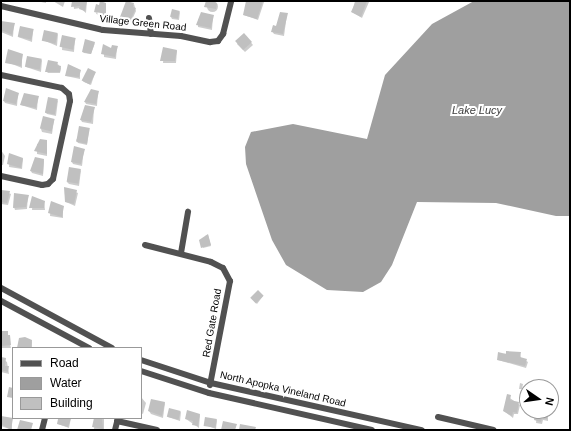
<!DOCTYPE html>
<html>
<head>
<meta charset="utf-8">
<style>
  body { margin:0 }
  #map { position:relative; width:571px; height:431px; overflow:hidden; background:#fff; font-family:Arial,sans-serif }
  div>[style] { position:absolute }
  [style*='--x'] { left:calc(var(--x)*1px); top:calc(var(--y)*1px); width:calc(var(--w)*1px); rotate:calc(var(--a)*1deg) }
  .water>* { inset:0; background:#9f9f9f }
  .shadow>* { inset:0; background:#0003 }
  .round { border-radius:50% }
  .building>* { inset:0; background:#c0c0c0; transform-origin:0 0 }
  .minor>* { height:6px; margin:-3px; padding:0 3px; transform-origin:3px; border-radius:3px; background:#515151 }
  span { translate:-50% -50%; white-space:nowrap; text-align:center; line-height:1.15; -webkit-text-stroke:4px #fff; paint-order:stroke }
  .street-label { font-size:10px; color:#000 }
  .water-label { font-size:11px; color:#404040; font-style:italic }
  .frame { position:absolute; inset:0; border:2px solid #000; pointer-events:none }
  .legend { position:absolute; left:12px; top:347px; width:130px; height:72px; box-sizing:border-box; background:#fff; border:1px solid #999; margin:0; padding:5px 7px; list-style:none; font-size:12px; color:#000 }
  .legend li { display:flex; align-items:center; gap:8px; height:20px }
  .legend b { width:20px; border:1px solid #999 }
  .north { position:absolute; left:519px; top:379px; width:40px; height:40px; box-sizing:border-box; background:#fff; border:1px solid #999; border-radius:50%; rotate:103deg; font-size:11px; font-weight:700; line-height:16px; text-align:center; color:#000 }
  .north::after { content:''; display:block; margin:auto; width:14px; height:18px; background:#000; clip-path:polygon(50% 0,100% 100%,50% 72%,0 100%) }
</style>
</head>
<body>
<div id="map">
  <div class="water">
    <i style="clip-path:polygon(474px 1px,570px 1px,570px 216px,556px 216px,496px 203px,417px 202px,392px 265px,381px 282px,363px 292px,327px 290px,286px 265px,272px 240px,246px 164px,245px 147px,251px 132px,293px 124px,367px 139px,385px 75px,432px 24px)"></i>
  </div>
  <div class="shadow">
    <i class="round" style="left:206.5px;top:0.5px;width:11px;height:11px"></i>
    <i style="clip-path:polygon(40px 1px,46px 1px,46px 3px,41px 2px)"></i>
    <i style="clip-path:polygon(53px 1px,52px 1px,65px 1px,63px 7px)"></i>
    <i style="clip-path:polygon(73px 1px,87px 1px,86px 13px,80px 8px,74px 9px)"></i>
    <i style="clip-path:polygon(247px 1px,264px 2px,258px 20px,244px 15px)"></i>
    <i style="clip-path:polygon(355px 1px,369px 2px,362px 18px,352px 12px)"></i>
    <i style="clip-path:polygon(105px 4px,106px 16px,96px 14px,100px 6px)"></i>
    <i style="clip-path:polygon(134px 4px,136px 11px,131px 22px,122px 19px,121px 17px)"></i>
    <i style="clip-path:polygon(180px 12px,179px 20px,172px 19px,171px 17px)"></i>
    <i style="clip-path:polygon(287px 14px,284px 36px,274px 34px,272px 31px)"></i>
    <i style="clip-path:polygon(213px 16px,212px 30px,198px 27px,198px 19px)"></i>
    <i style="clip-path:polygon(1px 22px,14px 24px,13px 37px,1px 32px)"></i>
    <i style="clip-path:polygon(33px 30px,32px 42px,18px 37px)"></i>
    <i style="clip-path:polygon(58px 34px,57px 46px,43px 40px)"></i>
    <i style="clip-path:polygon(244px 34px,253px 45px,245px 52px,237px 44px)"></i>
    <i style="clip-path:polygon(63px 36px,75px 39px,74px 52px,62px 50px)"></i>
    <i style="clip-path:polygon(95px 43px,91px 54px,84px 53px,83px 52px)"></i>
    <i style="clip-path:polygon(104px 46px,112px 50px,117px 47px,116px 59px,104px 57px)"></i>
    <i style="clip-path:polygon(164px 48px,177px 51px,176px 63px,163px 63px)"></i>
    <i style="clip-path:polygon(22px 55px,22px 68px,7px 62px)"></i>
    <i style="clip-path:polygon(42px 60px,41px 72px,26px 67px)"></i>
    <i style="clip-path:polygon(57px 63px,61px 68px,60px 73px,47px 73px)"></i>
    <i style="clip-path:polygon(80px 71px,80px 79px,66px 76px)"></i>
    <i style="clip-path:polygon(95px 73px,91px 85px,84px 82px,83px 81px)"></i>
    <i style="clip-path:polygon(98px 92px,97px 106px,86px 104px,85px 102px)"></i>
    <i style="clip-path:polygon(18px 94px,17px 106px,5px 103px,4px 101px)"></i>
    <i style="clip-path:polygon(38px 97px,37px 110px,21px 105px)"></i>
    <i style="clip-path:polygon(58px 100px,56px 116px,47px 114px,45px 112px)"></i>
    <i style="clip-path:polygon(94px 108px,93px 124px,82px 122px,81px 120px)"></i>
    <i style="clip-path:polygon(54px 120px,52px 134px,42px 132px,41px 129px)"></i>
    <i style="clip-path:polygon(89px 129px,87px 145px,78px 143px,76px 140px)"></i>
    <i style="clip-path:polygon(47px 141px,47px 156px,37px 154px,37px 144px)"></i>
    <i style="clip-path:polygon(84px 149px,82px 166px,73px 164px,72px 162px)"></i>
    <i style="clip-path:polygon(1px 150px,5px 156px,3px 165px,1px 165px)"></i>
    <i style="clip-path:polygon(10px 154px,23px 159px,22px 169px,9px 167px)"></i>
    <i style="clip-path:polygon(44px 160px,43px 176px,32px 173px,31px 171px)"></i>
    <i style="clip-path:polygon(81px 170px,79px 186px,69px 184px,67px 182px)"></i>
    <i style="clip-path:polygon(65px 188px,78px 193px,75px 206px,66px 202px)"></i>
    <i style="clip-path:polygon(1px 190px,11px 194px,8px 205px,1px 204px)"></i>
    <i style="clip-path:polygon(28px 196px,27px 209px,15px 210px,14px 207px)"></i>
    <i style="clip-path:polygon(33px 197px,44px 202px,45px 210px,32px 210px)"></i>
    <i style="clip-path:polygon(51px 202px,63px 207px,63px 218px,50px 216px)"></i>
    <i style="clip-path:polygon(208px 235px,211px 246px,203px 248px,205px 236px)"></i>
    <i style="clip-path:polygon(263px 296px,257px 304px,252px 299px)"></i>
    <i style="clip-path:polygon(1px 332px,7px 332px,11px 348px,1px 348px)"></i>
    <i style="clip-path:polygon(32px 341px,32px 348px,18px 348px)"></i>
    <i style="clip-path:polygon(520px 353px,521px 358px,528px 362px,526px 368px,498px 360px,499px 354px)"></i>
    <i style="clip-path:polygon(1px 358px,7px 362px,9px 374px,1px 372px)"></i>
    <i style="clip-path:polygon(520px 383px,523px 384px,522px 389px,519px 389px)"></i>
    <i style="clip-path:polygon(507px 396px,520px 405px,518px 414px,514px 414px,513px 418px,504px 411px)"></i>
    <i style="clip-path:polygon(141px 397px,146px 403px,143px 414px,141px 413px)"></i>
    <i style="clip-path:polygon(165px 403px,163px 418px,151px 414px,149px 411px)"></i>
    <i style="clip-path:polygon(537px 411px,548px 411px,548px 421px,543px 420px,542px 424px,536px 423px)"></i>
    <i style="clip-path:polygon(181px 412px,180px 421px,168px 417px)"></i>
    <i style="clip-path:polygon(200px 415px,199px 428px,186px 419px)"></i>
    <i style="clip-path:polygon(1px 417px,12px 419px,12px 430px,1px 426px)"></i>
    <i style="clip-path:polygon(63px 418px,71px 418px,69px 428px,58px 424px)"></i>
    <i style="clip-path:polygon(95px 418px,104px 418px,104px 430px,94px 429px)"></i>
    <i style="clip-path:polygon(217px 420px,216px 429px,205px 425px)"></i>
  </div>
  <div class="building">
    <i style="clip-path:polygon(72px 1px,87px 1px,85px 11px,79px 9px,80px 6px,71px 7px)"></i>
    <i style="clip-path:polygon(100px 1px,106px 3px,106px 15px,94px 12px,96px 4px,99px 5px)"></i>
    <i style="clip-path:polygon(126px 1px,134px 3px,133px 7px,136px 8px,130px 21px,120px 17px)"></i>
    <i style="clip-path:polygon(206px 1px,214px 1px,217px 4px,216px 9px,204px 7px)"></i>
    <i style="clip-path:polygon(246px 1px,263px 1px,257px 19px,243px 15px)"></i>
    <i style="clip-path:polygon(356px 1px,367px 1px,361px 17px,351px 12px)"></i>
    <i style="left:172px;top:9px;width:8px;height:8px;rotate:14deg"></i>
    <i style="clip-path:polygon(201px 12px,214px 15px,211px 28px,196px 25px)"></i>
    <i style="clip-path:polygon(280px 12px,288px 13px,283px 34px,271px 32px,273px 25px,276px 26px)"></i>
    <i style="clip-path:polygon(1px 21px,15px 23px,12px 35px,1px 30px)"></i>
    <i style="left:20px;top:26px;width:14px;height:11px;rotate:12deg"></i>
    <i style="left:44px;top:30px;width:14px;height:11px;rotate:12deg"></i>
    <i style="left:244px;top:33px;width:12px;height:12px;rotate:48deg"></i>
    <i style="left:62px;top:35px;width:14px;height:12px;rotate:12deg"></i>
    <i style="clip-path:polygon(85px 39px,95px 42px,91px 54px,82px 52px)"></i>
    <i style="clip-path:polygon(103px 44px,111px 48px,112px 45px,118px 46px,115px 57px,101px 54px)"></i>
    <i style="clip-path:polygon(163px 47px,177px 50px,175px 61px,160px 61px)"></i>
    <i style="clip-path:polygon(8px 49px,23px 54px,21px 66px,5px 63px)"></i>
    <i style="left:27px;top:56px;width:15px;height:11px;rotate:11deg"></i>
    <i style="clip-path:polygon(48px 60px,58px 62px,57px 65px,61px 66px,60px 72px,45px 72px)"></i>
    <i style="clip-path:polygon(68px 64px,81px 70px,79px 77px,65px 76px)"></i>
    <i style="left:88px;top:68px;width:9px;height:14px;rotate:27deg"></i>
    <i style="clip-path:polygon(6px 88px,19px 93px,16px 104px,3px 101px)"></i>
    <i style="clip-path:polygon(91px 89px,99px 91px,96px 104px,84px 102px)"></i>
    <i style="clip-path:polygon(24px 93px,39px 96px,36px 108px,20px 105px)"></i>
    <i style="left:48px;top:97px;width:10px;height:16px;rotate:11deg"></i>
    <i style="clip-path:polygon(85px 105px,95px 107px,91px 122px,80px 120px)"></i>
    <i style="left:43px;top:116px;width:12px;height:13px;rotate:14deg"></i>
    <i style="left:79px;top:126px;width:11px;height:16px;rotate:10deg"></i>
    <i style="clip-path:polygon(40px 139px,47px 140px,47px 154px,34px 151px)"></i>
    <i style="clip-path:polygon(74px 146px,85px 149px,81px 164px,71px 162px)"></i>
    <i style="clip-path:polygon(9px 153px,23px 158px,21px 168px,7px 164px)"></i>
    <i style="clip-path:polygon(35px 157px,44px 159px,43px 174px,30px 171px)"></i>
    <i style="left:69px;top:167px;width:12px;height:15px;rotate:9deg"></i>
    <i style="clip-path:polygon(64px 187px,77px 190px,74px 204px,65px 202px)"></i>
    <i style="clip-path:polygon(1px 190px,10px 191px,7px 203px,1px 202px)"></i>
    <i style="clip-path:polygon(14px 193px,29px 195px,26px 207px,13px 208px)"></i>
    <i style="clip-path:polygon(32px 196px,45px 201px,44px 208px,29px 208px)"></i>
    <i style="clip-path:polygon(51px 201px,64px 206px,62px 217px,48px 213px)"></i>
    <i style="clip-path:polygon(208px 234px,211px 245px,201px 248px,199px 240px)"></i>
    <i style="left:258px;top:290px;width:8px;height:11px;rotate:45deg"></i>
    <i style="clip-path:polygon(1px 331px,8px 331px,8px 335px,10px 335px,11px 345px,1px 346px)"></i>
    <i style="clip-path:polygon(25px 337px,32px 340px,31px 348px,17px 348px,19px 338px)"></i>
    <i style="clip-path:polygon(506px 351px,521px 352px,520px 357px,527px 359px,525px 366px,497px 360px,498px 352px,506px 354px)"></i>
    <i style="clip-path:polygon(1px 357px,6px 358px,5px 366px,9px 366px,8px 372px,1px 370px)"></i>
    <i style="clip-path:polygon(9px 387px,13px 388px,13px 398px,7px 397px)"></i>
    <i style="clip-path:polygon(507px 394px,511px 395px,510px 400px,519px 402px,517px 413px,513px 412px,512px 416px,503px 411px)"></i>
    <i style="clip-path:polygon(151px 399px,165px 402px,162px 416px,148px 411px)"></i>
    <i style="left:169px;top:408px;width:12px;height:9px;rotate:14deg"></i>
    <i style="clip-path:polygon(187px 410px,200px 414px,198px 426px,192px 425px,193px 421px,185px 419px)"></i>
    <i style="clip-path:polygon(536px 411px,549px 411px,547px 419px,542px 418px,541px 422px,534px 420px)"></i>
    <i style="clip-path:polygon(1px 416px,13px 418px,11px 430px,1px 424px)"></i>
    <i style="left:205px;top:417px;width:12px;height:9px;rotate:9deg"></i>
    <i style="clip-path:polygon(62px 418px,71px 418px,68px 427px,57px 424px,58px 419px)"></i>
    <i style="clip-path:polygon(94px 418px,102px 418px,103px 429px,92px 427px)"></i>
    <i style="clip-path:polygon(20px 420px,33px 423px,31px 430px,17px 430px)"></i>
    <i style="clip-path:polygon(223px 421px,237px 424px,235px 430px,221px 430px)"></i>
    <i style="clip-path:polygon(240px 424px,256px 427px,255px 430px,239px 430px)"></i>
  </div>
  <div class="minor">
    <i style="--x:1;--y:6;--w:105;--a:13.2"></i>
    <i style="--x:103;--y:30;--w:78;--a:4.4"></i>
    <i style="--x:181;--y:36;--w:30;--a:12"></i>
    <i style="--x:210;--y:42;--w:8;--a:-7"></i>
    <i style="--x:218;--y:41;--w:9;--a:-54"></i>
    <i style="--x:223;--y:34;--w:34;--a:-76"></i>
    <i style="--x:149;--y:18;--w:16;--a:83"></i>
    <i style="--x:1;--y:75;--w:62;--a:12"></i>
    <i style="--x:62;--y:88;--w:9;--a:41"></i>
    <i style="--x:69;--y:94;--w:7;--a:82"></i>
    <i style="--x:70;--y:101;--w:80;--a:102.3"></i>
    <i style="--x:53;--y:179;--w:7;--a:135"></i>
    <i style="--x:48;--y:184;--w:6;--a:171"></i>
    <i style="--x:42;--y:185;--w:42;--a:-167.6"></i>
    <i style="--x:145;--y:245;--w:68;--a:14.4"></i>
    <i style="--x:211;--y:262;--w:13;--a:27"></i>
    <i style="--x:223;--y:268;--w:15;--a:62"></i>
    <i style="--x:230;--y:281;--w:106;--a:100.9"></i>
    <i style="--x:181;--y:253;--w:42;--a:-80.3"></i>
    <i style="--x:1;--y:288;--w:126;--a:28.4"></i>
    <i style="--x:1;--y:301;--w:100;--a:28.1"></i>
    <i style="--x:141;--y:360;--w:74;--a:18.2"></i>
    <i style="--x:211;--y:383;--w:216;--a:12.6"></i>
    <i style="--x:141;--y:371;--w:71;--a:17.9"></i>
    <i style="--x:209;--y:393;--w:167;--a:12.8"></i>
    <i style="--x:438;--y:417;--w:57;--a:13.1"></i>
    <i style="--x:117;--y:421;--w:41;--a:12.7"></i>
    <i style="--x:42;--y:430;--w:12;--a:-76"></i>
    <i style="--x:115;--y:430;--w:12;--a:-76"></i>
  </div>
  <div class="street-label">
    <span style="left:143px;top:23px;rotate:6deg">Village Green Road</span>
    <span style="left:212px;top:323px;rotate:-80deg">Red Gate Road</span>
    <span style="left:283px;top:389px;rotate:13deg">North Apopka Vineland Road</span>
  </div>
  <div class="water-label">
    <span style="left:477px;top:110px">Lake Lucy</span>
  </div>
  <div class="frame"></div>
  <ul class="legend">
  <li><b style="height:5px;background:#515151"></b>Road</li>
  <li><b style="height:11px;background:#9f9f9f"></b>Water</li>
  <li><b style="height:11px;background:#c0c0c0"></b>Building</li>
  </ul>
  <div class="north">N</div>
</div>
</body>
</html>
